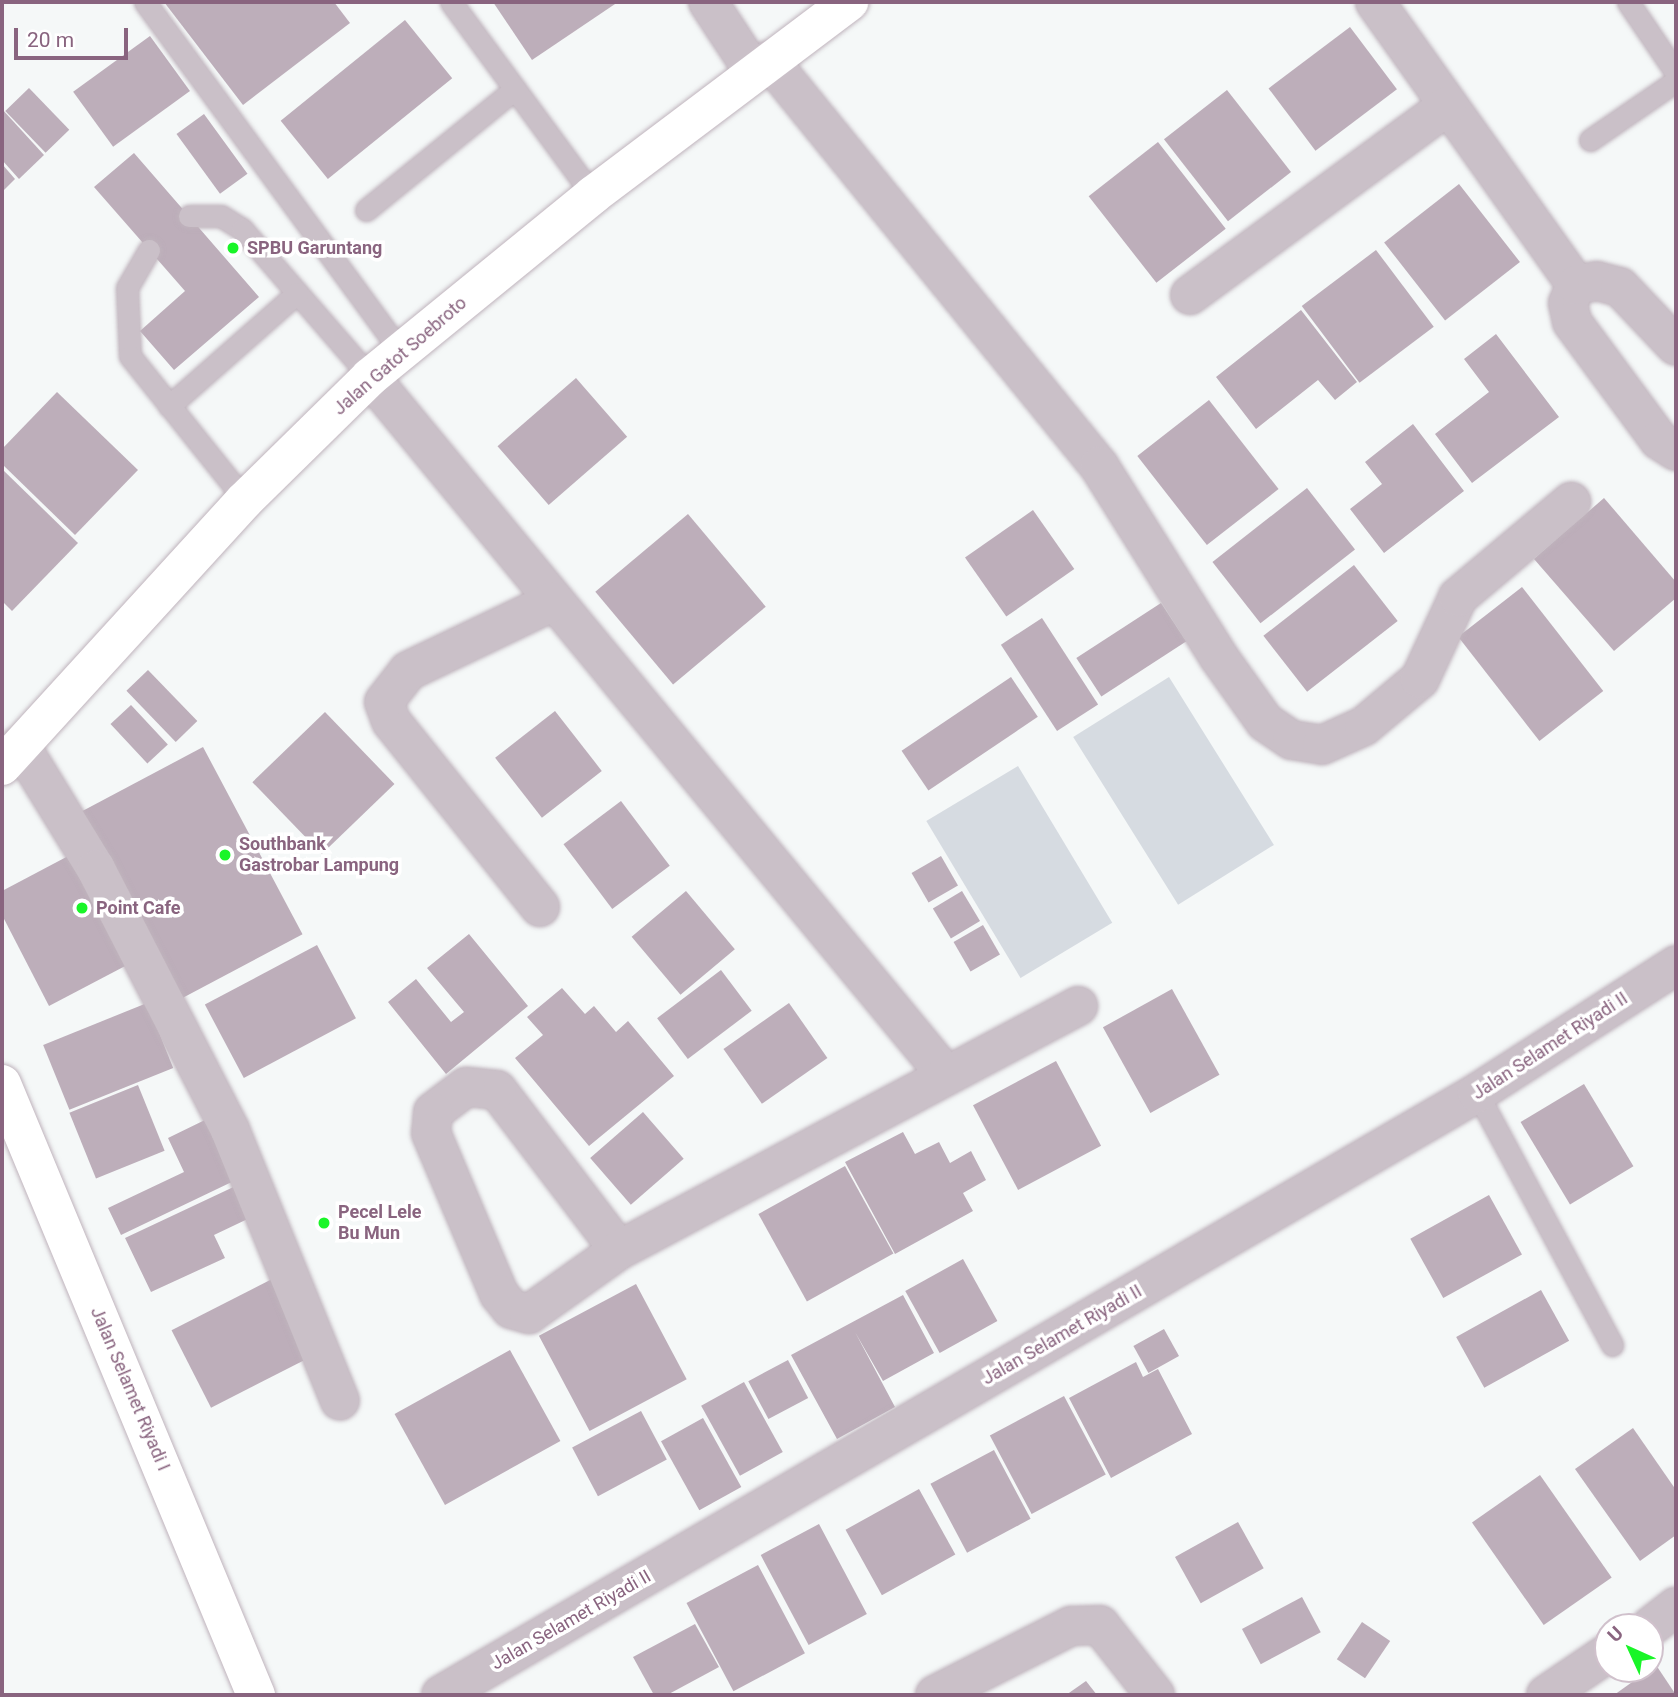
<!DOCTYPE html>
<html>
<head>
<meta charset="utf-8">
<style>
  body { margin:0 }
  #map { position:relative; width:1678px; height:1697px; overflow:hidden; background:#f5f8f8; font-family:Roboto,sans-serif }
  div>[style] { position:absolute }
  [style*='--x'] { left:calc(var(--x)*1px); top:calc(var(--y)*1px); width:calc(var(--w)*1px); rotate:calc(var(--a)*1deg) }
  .green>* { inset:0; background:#d6dbe1; transform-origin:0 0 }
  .building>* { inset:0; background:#bdaeba; transform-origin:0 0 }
  .roads { filter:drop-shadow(0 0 2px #bfb3bc) drop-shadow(0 0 2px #bfb3bc) }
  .lane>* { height:21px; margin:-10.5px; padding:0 10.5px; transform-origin:10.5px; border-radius:10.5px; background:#cac0c8 }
  .street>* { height:38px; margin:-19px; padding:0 19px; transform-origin:19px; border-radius:19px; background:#cac0c8 }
  .secondary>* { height:38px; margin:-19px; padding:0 19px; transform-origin:19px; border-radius:19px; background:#fff }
  .primary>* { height:38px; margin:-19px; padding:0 19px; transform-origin:19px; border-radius:19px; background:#fff }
  .dots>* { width:19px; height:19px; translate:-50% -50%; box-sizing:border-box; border:4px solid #fff; border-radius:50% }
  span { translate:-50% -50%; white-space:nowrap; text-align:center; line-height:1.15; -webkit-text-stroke:7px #fff; paint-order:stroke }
  .poi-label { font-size:18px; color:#89647f; font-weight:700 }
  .left { translate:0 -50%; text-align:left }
  .street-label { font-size:18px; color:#89647f }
  .frame { position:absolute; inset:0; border:4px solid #89647f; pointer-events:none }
  .north { position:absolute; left:1594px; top:1613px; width:70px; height:70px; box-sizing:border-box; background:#fff; border:2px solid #d0c1cc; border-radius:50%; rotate:315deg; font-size:19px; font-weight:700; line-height:28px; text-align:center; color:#89647f }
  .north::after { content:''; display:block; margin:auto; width:24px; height:32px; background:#19f528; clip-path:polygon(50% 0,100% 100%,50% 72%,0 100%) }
  .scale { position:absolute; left:14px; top:28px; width:114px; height:32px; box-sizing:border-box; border:4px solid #89647f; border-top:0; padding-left:9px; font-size:21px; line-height:24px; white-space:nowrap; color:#89647f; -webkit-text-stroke:5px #fff; paint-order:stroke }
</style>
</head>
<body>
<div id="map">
  <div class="green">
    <i style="left:1169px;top:677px;width:198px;height:113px;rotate:58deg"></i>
    <i style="left:1018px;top:766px;width:183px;height:107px;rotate:59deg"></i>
  </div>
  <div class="building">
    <i style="clip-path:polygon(164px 2px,334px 2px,350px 23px,243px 105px)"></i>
    <i style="clip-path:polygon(493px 2px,618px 2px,532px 60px)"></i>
    <i style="left:405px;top:20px;width:75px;height:160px;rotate:51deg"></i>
    <i style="left:1350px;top:27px;width:78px;height:102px;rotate:53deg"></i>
    <i style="left:150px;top:36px;width:68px;height:95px;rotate:54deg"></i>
    <i style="left:29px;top:88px;width:58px;height:33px;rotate:46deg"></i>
    <i style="left:1227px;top:90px;width:104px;height:80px;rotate:52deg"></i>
    <i style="clip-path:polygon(2px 109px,44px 155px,19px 179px,2px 160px)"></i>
    <i style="left:204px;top:114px;width:74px;height:34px;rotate:54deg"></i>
    <i style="left:1158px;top:142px;width:110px;height:88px;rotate:52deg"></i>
    <i style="clip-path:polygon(134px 153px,259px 297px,174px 370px,140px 331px,185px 291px,94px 187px)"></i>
    <i style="clip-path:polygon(2px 164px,15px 179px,2px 192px)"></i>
    <i style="left:1459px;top:184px;width:99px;height:95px;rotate:52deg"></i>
    <i style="left:1376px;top:250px;width:96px;height:93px;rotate:53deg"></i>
    <i style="clip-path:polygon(1301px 310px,1357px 382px,1335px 400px,1318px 380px,1256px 429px,1216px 377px)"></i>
    <i style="clip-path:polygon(1496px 334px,1559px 417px,1472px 483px,1435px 434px,1489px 392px,1464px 359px)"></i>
    <i style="left:576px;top:378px;width:78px;height:104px;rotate:49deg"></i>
    <i style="clip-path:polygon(57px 392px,138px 470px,75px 535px,2px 464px,2px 449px)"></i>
    <i style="left:1209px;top:400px;width:113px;height:91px;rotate:52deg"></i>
    <i style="clip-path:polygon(1413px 424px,1464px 491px,1384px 553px,1350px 509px,1382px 484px,1365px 462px)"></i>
    <i style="clip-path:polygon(2px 469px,78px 543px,12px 611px,2px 601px)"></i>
    <i style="left:1307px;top:488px;width:78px;height:120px;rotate:52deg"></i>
    <i style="clip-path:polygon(1604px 498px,1676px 582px,1676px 598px,1614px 651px,1534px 559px)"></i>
    <i style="left:1033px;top:510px;width:72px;height:83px;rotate:55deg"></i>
    <i style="left:688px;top:514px;width:121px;height:121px;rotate:50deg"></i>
    <i style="left:1354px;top:565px;width:71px;height:115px;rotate:52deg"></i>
    <i style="left:1522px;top:587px;width:132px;height:81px;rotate:52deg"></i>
    <i style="left:1161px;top:603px;width:46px;height:101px;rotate:57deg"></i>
    <i style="left:1042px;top:618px;width:103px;height:49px;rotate:57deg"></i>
    <i style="left:148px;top:670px;width:71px;height:30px;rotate:46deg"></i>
    <i style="left:1011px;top:677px;width:48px;height:132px;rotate:56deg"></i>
    <i style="left:131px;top:705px;width:54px;height:28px;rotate:47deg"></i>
    <i style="left:555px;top:711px;width:76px;height:76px;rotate:52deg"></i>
    <i style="left:325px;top:712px;width:100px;height:101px;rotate:46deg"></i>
    <i style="left:203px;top:747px;width:212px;height:144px;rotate:62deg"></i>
    <i style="left:621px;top:801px;width:81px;height:72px;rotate:53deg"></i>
    <i style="clip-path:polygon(72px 854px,129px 964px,49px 1006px,2px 915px,2px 891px)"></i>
    <i style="left:941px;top:856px;width:34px;height:34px;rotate:60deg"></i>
    <i style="left:686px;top:891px;width:76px;height:71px;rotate:50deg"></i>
    <i style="left:962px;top:891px;width:35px;height:34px;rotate:59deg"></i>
    <i style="left:983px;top:925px;width:34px;height:34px;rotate:60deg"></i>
    <i style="clip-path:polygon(469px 934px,528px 1006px,446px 1074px,388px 1002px,416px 979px,451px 1022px,464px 1012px,427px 968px)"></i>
    <i style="left:317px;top:945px;width:83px;height:127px;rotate:62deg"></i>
    <i style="left:721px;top:970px;width:51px;height:80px;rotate:53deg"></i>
    <i style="clip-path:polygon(562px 988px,585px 1014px,594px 1006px,616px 1032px,628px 1021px,674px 1076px,589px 1146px,515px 1058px,543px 1035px,527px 1017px)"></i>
    <i style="left:1172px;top:989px;width:98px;height:79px;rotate:61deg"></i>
    <i style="left:147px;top:1003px;width:70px;height:112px;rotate:68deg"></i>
    <i style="left:789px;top:1003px;width:67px;height:80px;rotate:55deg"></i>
    <i style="left:1056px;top:1061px;width:96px;height:94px;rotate:62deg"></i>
    <i style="left:1584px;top:1084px;width:96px;height:74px;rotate:59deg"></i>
    <i style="left:138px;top:1085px;width:71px;height:74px;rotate:68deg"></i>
    <i style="left:643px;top:1112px;width:62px;height:70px;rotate:49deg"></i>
    <i style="clip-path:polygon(209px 1118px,238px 1179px,121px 1235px,108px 1208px,184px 1172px,168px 1138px)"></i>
    <i style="clip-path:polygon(903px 1132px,915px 1154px,939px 1142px,950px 1163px,971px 1151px,986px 1180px,963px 1193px,973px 1211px,895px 1254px,845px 1162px)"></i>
    <i style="left:845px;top:1166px;width:100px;height:99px;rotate:61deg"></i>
    <i style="clip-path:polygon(242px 1183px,256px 1215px,214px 1235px,225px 1258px,151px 1292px,125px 1238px)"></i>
    <i style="left:1489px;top:1195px;width:68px;height:90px;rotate:61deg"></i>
    <i style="left:963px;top:1259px;width:71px;height:66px;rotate:61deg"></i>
    <i style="left:274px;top:1278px;width:87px;height:115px;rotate:63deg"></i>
    <i style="left:636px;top:1284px;width:108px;height:110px;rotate:62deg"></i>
    <i style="left:1541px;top:1290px;width:58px;height:97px;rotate:61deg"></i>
    <i style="clip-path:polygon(903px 1295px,934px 1353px,883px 1381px,855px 1332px,895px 1407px,837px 1439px,791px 1355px)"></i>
    <i style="left:1164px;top:1329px;width:31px;height:35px;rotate:61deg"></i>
    <i style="left:510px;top:1350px;width:104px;height:132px;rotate:61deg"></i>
    <i style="left:788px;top:1360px;width:43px;height:45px;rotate:62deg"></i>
    <i style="clip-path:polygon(1136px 1362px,1143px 1377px,1158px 1369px,1192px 1434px,1111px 1478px,1069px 1398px)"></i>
    <i style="left:744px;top:1382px;width:80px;height:49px;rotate:61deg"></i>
    <i style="left:1064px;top:1396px;width:89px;height:84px;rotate:62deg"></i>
    <i style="left:641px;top:1411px;width:55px;height:78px;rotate:62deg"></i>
    <i style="left:703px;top:1418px;width:79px;height:48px;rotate:61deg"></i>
    <i style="clip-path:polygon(1633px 1428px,1676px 1490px,1676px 1535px,1640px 1561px,1575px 1469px)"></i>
    <i style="left:994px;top:1450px;width:78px;height:72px;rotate:62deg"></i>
    <i style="left:1540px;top:1475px;width:125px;height:83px;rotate:55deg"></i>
    <i style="left:919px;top:1489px;width:75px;height:84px;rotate:61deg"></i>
    <i style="left:1238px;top:1522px;width:53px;height:72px;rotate:61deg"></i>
    <i style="left:819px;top:1524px;width:102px;height:66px;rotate:62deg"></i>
    <i style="left:758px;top:1565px;width:100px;height:81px;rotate:62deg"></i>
    <i style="left:1302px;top:1597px;width:40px;height:68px;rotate:62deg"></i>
    <i style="left:1362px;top:1622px;width:34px;height:45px;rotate:34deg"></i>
    <i style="clip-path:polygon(695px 1624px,719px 1667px,667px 1695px,654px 1695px,633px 1657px)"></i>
    <i style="clip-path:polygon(1656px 1665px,1676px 1695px,1614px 1695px)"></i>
    <i style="clip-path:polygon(1086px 1681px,1097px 1695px,1066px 1695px)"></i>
  </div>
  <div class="roads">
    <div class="lane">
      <i style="--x:145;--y:2;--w:434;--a:53.8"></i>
      <i style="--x:451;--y:2;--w:240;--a:53.7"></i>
      <i style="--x:1628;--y:2;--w:86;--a:55.9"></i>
      <i style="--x:1590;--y:140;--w:104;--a:-34.5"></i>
      <i style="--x:366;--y:210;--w:192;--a:-39.1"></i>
      <i style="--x:189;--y:216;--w:32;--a:0"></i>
      <i style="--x:221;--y:216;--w:25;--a:32"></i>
      <i style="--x:242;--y:229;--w:196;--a:49.1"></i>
      <i style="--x:149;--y:250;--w:44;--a:120.1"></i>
      <i style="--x:127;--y:288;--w:68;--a:87.5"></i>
      <i style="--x:130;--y:356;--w:184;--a:51.4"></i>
      <i style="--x:169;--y:406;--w:171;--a:-41.4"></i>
      <i style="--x:1477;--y:1093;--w:286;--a:61.8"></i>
    </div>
    <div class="street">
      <i style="--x:708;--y:2;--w:84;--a:56.7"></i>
      <i style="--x:1375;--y:2;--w:347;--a:54.6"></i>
      <i style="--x:769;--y:60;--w:523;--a:50.9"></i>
      <i style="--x:1099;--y:466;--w:224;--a:57.9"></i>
      <i style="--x:1218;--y:656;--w:81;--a:54.5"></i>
      <i style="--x:1265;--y:722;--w:32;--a:34"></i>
      <i style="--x:1292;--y:740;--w:30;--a:9"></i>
      <i style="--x:1322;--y:745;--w:46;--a:-24.3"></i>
      <i style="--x:1364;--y:726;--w:73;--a:-40"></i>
      <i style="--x:1420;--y:679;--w:90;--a:-65.1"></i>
      <i style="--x:1458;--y:597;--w:148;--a:-40.1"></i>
      <i style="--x:1576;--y:285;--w:20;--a:114"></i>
      <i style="--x:1568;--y:303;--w:19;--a:78"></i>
      <i style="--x:1572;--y:322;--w:147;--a:53.6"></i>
      <i style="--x:1659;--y:440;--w:20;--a:33"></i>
      <i style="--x:1576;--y:285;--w:21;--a:-11"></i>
      <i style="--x:1597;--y:281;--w:24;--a:15"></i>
      <i style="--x:1620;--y:287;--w:81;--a:46.5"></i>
      <i style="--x:1190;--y:295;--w:319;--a:-36.3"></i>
      <i style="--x:370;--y:377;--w:905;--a:50.47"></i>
      <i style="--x:20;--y:745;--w:145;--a:58.5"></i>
      <i style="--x:96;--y:869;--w:293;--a:62.8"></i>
      <i style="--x:230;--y:1130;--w:292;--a:67.9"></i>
      <i style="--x:540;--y:907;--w:238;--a:-128.7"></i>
      <i style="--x:391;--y:721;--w:20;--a:-110"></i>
      <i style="--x:384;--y:702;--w:39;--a:-52"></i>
      <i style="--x:408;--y:671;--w:162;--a:-25.6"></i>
      <i style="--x:619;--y:1250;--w:201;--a:-127.3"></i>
      <i style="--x:497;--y:1090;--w:31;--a:-174"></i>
      <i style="--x:466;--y:1087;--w:41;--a:142.9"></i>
      <i style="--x:433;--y:1112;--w:21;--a:95"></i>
      <i style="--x:431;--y:1133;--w:175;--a:67.1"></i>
      <i style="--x:499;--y:1294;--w:19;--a:51"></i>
      <i style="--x:511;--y:1309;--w:19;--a:16"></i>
      <i style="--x:529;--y:1314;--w:110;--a:-35.4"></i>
      <i style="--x:619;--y:1250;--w:520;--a:-27.99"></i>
      <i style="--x:1650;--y:1627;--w:33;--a:-38"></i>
      <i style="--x:441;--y:1695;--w:1198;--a:-30.16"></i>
      <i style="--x:1477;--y:1093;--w:237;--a:-32.7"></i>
      <i style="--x:935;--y:1695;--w:153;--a:-26.9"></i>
      <i style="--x:1071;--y:1626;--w:29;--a:-2"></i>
      <i style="--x:1100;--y:1625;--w:89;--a:51.8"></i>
      <i style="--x:1546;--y:1695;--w:75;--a:-34.1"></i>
    </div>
    <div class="secondary">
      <i style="--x:2;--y:1084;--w:662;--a:67.43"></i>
    </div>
    <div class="primary">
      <i style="--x:2;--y:766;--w:360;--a:-47.6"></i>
      <i style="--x:245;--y:500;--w:175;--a:-44.5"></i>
      <i style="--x:370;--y:377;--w:288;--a:-39.2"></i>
      <i style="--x:593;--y:195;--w:321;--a:-37"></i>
    </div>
  </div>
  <div class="dots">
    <i style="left:233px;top:248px;background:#19f528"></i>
    <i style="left:225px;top:855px;background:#19f528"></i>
    <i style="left:82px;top:908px;background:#19f528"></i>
    <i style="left:324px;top:1223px;background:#19f528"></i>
  </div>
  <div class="poi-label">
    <span class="left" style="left:247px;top:248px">SPBU Garuntang</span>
    <span class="left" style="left:239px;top:855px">Southbank<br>Gastrobar Lampung</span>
    <span class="left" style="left:96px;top:908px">Point Cafe</span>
    <span class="left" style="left:338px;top:1223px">Pecel Lele<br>Bu Mun</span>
  </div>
  <div class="street-label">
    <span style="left:400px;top:356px;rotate:-41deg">Jalan Gatot Soebroto</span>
    <span style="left:1550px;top:1046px;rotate:-33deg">Jalan Selamet Riyadi II</span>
    <span style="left:1062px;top:1335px;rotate:-30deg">Jalan Selamet Riyadi II</span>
    <span style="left:130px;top:1389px;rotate:67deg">Jalan Selamet Riyadi I</span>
    <span style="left:571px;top:1620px;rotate:-30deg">Jalan Selamet Riyadi II</span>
  </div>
  <div class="frame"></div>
  <div class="north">U</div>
  <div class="scale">20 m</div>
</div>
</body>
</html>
